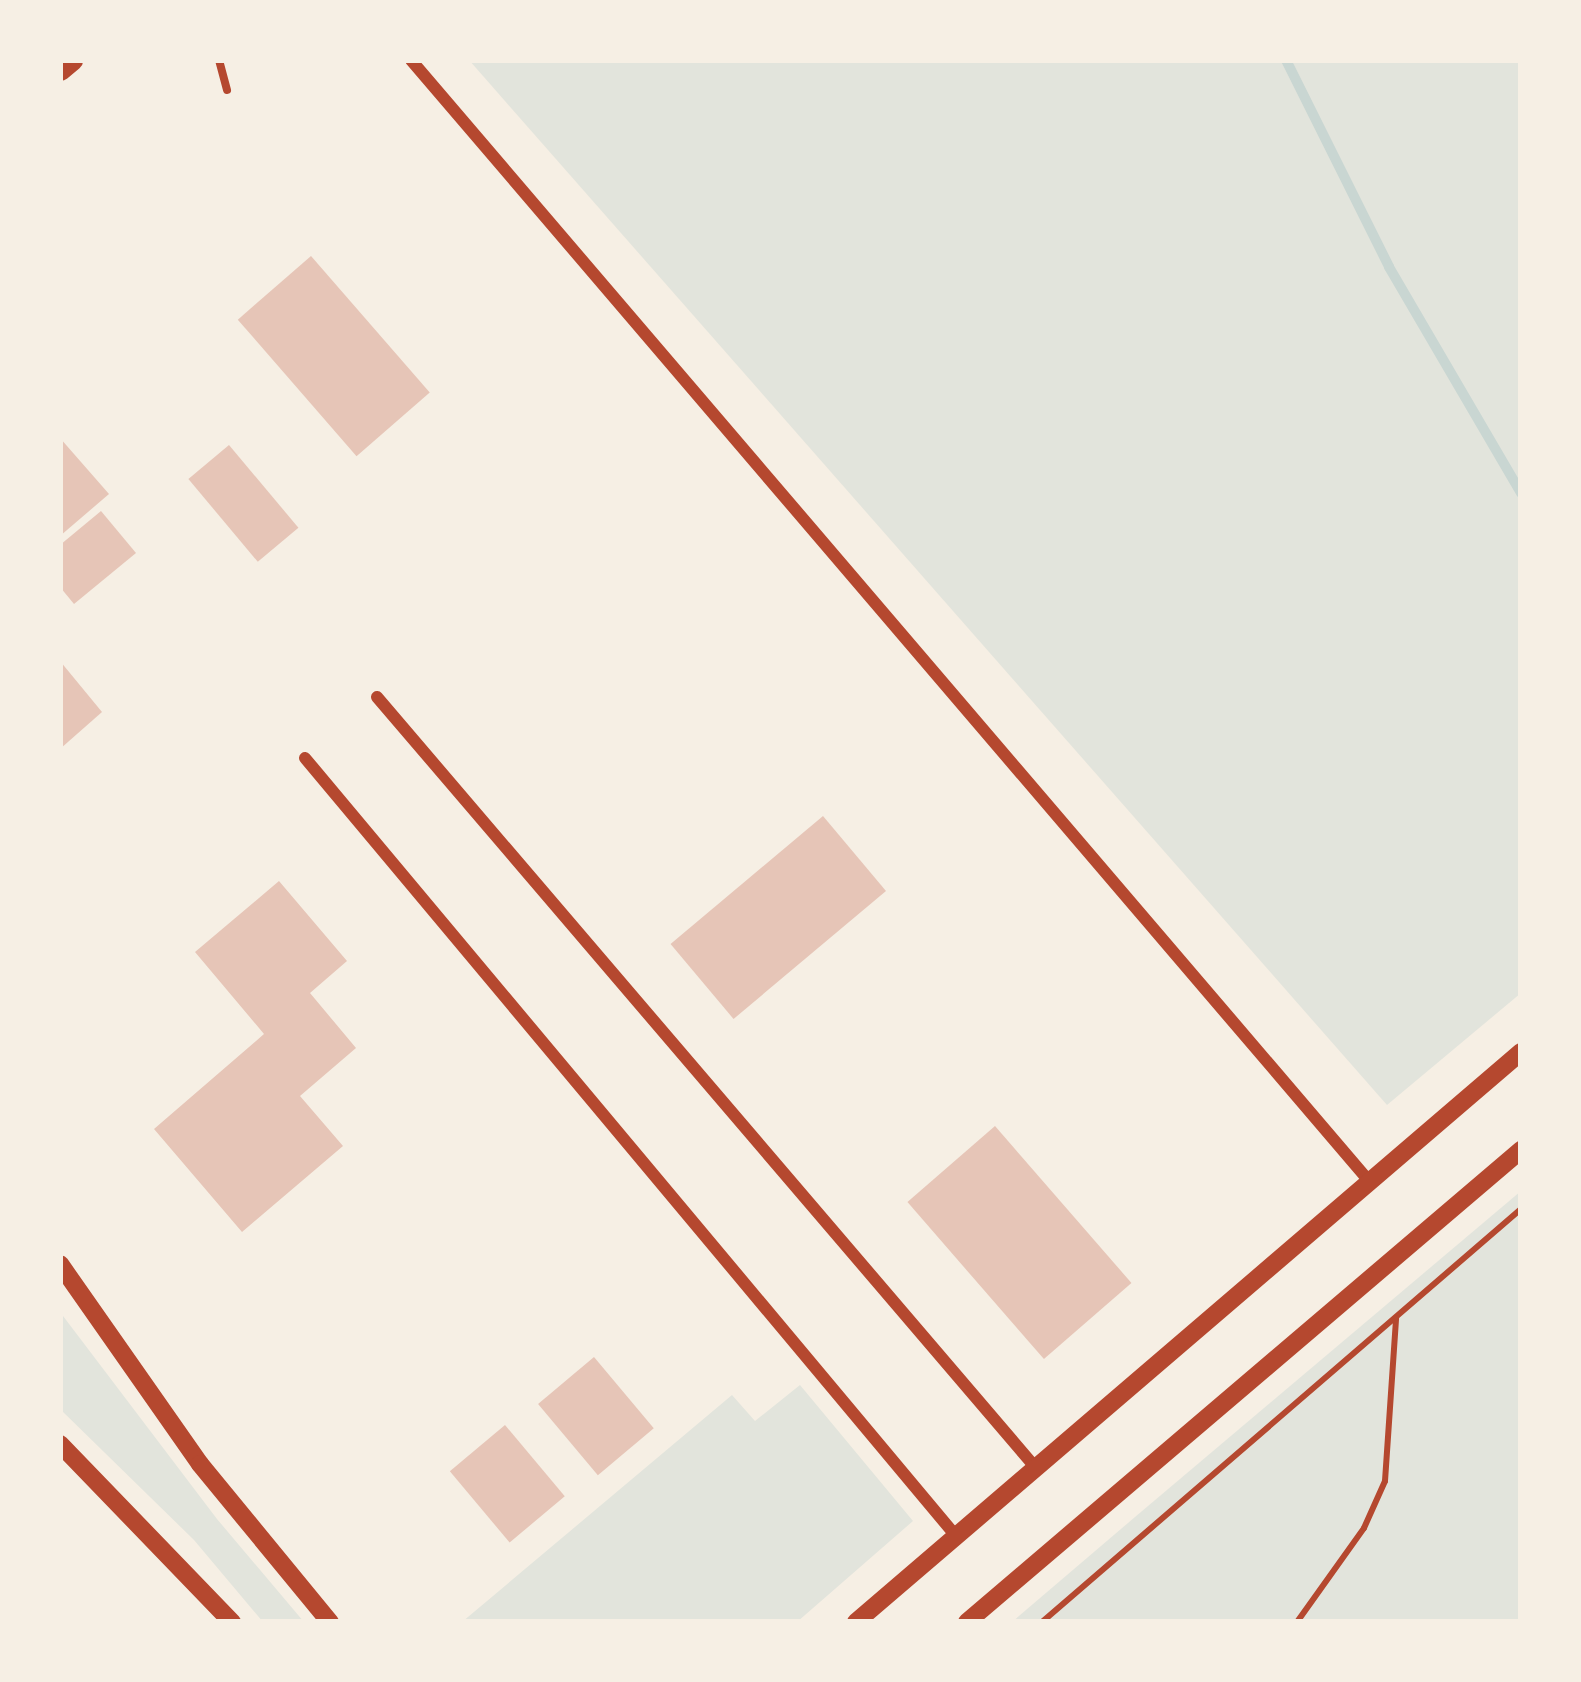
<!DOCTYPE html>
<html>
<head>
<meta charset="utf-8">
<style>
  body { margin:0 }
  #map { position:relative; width:1581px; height:1682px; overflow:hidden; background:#f6efe4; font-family:Figtree,sans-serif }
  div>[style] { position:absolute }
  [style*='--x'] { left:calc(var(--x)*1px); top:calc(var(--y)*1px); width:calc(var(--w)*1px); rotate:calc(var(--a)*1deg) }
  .green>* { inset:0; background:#e2e4dc }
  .stream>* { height:10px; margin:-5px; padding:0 5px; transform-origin:5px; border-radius:5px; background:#c9d6d2 }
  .building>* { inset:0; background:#e6c5b7; transform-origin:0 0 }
  .path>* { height:6px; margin:-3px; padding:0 3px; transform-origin:3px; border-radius:3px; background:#b5482f }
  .service>* { height:8px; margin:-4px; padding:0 4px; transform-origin:4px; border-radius:4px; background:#b5482f }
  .minor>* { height:12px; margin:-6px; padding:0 6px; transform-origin:6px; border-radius:6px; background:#b5482f }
  .tertiary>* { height:18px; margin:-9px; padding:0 9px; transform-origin:9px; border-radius:9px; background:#b5482f }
  .secondary>* { height:21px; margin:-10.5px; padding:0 10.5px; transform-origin:10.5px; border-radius:10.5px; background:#b5482f }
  span { translate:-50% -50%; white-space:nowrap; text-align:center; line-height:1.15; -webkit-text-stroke:12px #f6efe4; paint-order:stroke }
  .frame { position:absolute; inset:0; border:63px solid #f6efe4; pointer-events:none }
</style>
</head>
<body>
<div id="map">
  <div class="green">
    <i style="clip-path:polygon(469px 60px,1521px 60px,1521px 993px,1387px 1105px)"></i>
    <i style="clip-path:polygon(1521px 1191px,1521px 1622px,1012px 1622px,1135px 1517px)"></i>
    <i style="clip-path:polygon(60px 1312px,217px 1519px,304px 1622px,263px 1622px,194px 1540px,60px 1409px)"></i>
    <i style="clip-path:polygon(800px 1385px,913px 1521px,797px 1622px,462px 1622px,732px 1395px,755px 1421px)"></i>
  </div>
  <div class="stream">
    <i style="--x:1286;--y:60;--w:231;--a:63.5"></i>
    <i style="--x:1389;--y:267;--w:262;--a:59.7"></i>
  </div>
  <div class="building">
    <i style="left:311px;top:256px;width:181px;height:97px;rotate:49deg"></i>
    <i style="clip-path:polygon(60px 438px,109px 494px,60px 536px)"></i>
    <i style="left:229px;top:445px;width:108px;height:53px;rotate:50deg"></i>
    <i style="clip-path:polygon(101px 511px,136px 553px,74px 604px,60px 587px,60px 545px)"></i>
    <i style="clip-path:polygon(60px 661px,102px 712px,60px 749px)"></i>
    <i style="left:823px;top:816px;width:98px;height:199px;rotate:50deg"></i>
    <i style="clip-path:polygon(279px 881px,347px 961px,310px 993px,356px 1048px,300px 1096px,343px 1146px,242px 1232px,154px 1129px,264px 1034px,195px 952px)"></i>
    <i style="left:995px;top:1126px;width:208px;height:116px;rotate:49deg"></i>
    <i style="left:594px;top:1357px;width:93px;height:73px;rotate:50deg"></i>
    <i style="left:505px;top:1425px;width:93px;height:72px;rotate:50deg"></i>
  </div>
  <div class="path">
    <i style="--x:1042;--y:1622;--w:632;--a:-40.77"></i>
    <i style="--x:1297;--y:1622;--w:115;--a:-54.5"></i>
    <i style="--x:1364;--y:1528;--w:51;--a:-65.9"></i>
    <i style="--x:1385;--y:1481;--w:163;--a:-86.1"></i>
  </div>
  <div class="service">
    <i style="--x:219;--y:60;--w:31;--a:75"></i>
  </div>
  <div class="minor">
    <i style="--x:411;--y:60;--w:1476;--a:49.48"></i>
    <i style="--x:377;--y:697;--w:1014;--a:49.48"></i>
    <i style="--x:305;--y:758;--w:1014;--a:50.08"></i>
  </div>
  <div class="tertiary">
    <i style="--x:60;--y:1264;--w:244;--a:55"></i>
    <i style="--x:200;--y:1464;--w:205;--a:50.6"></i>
    <i style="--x:60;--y:1444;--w:248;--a:46"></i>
    <i style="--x:856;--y:1622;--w:876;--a:-40.6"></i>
    <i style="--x:967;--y:1622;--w:728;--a:-40.43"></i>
  </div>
  <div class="secondary">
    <i style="--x:60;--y:70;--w:16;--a:-40"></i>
  </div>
  <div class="frame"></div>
</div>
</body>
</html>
